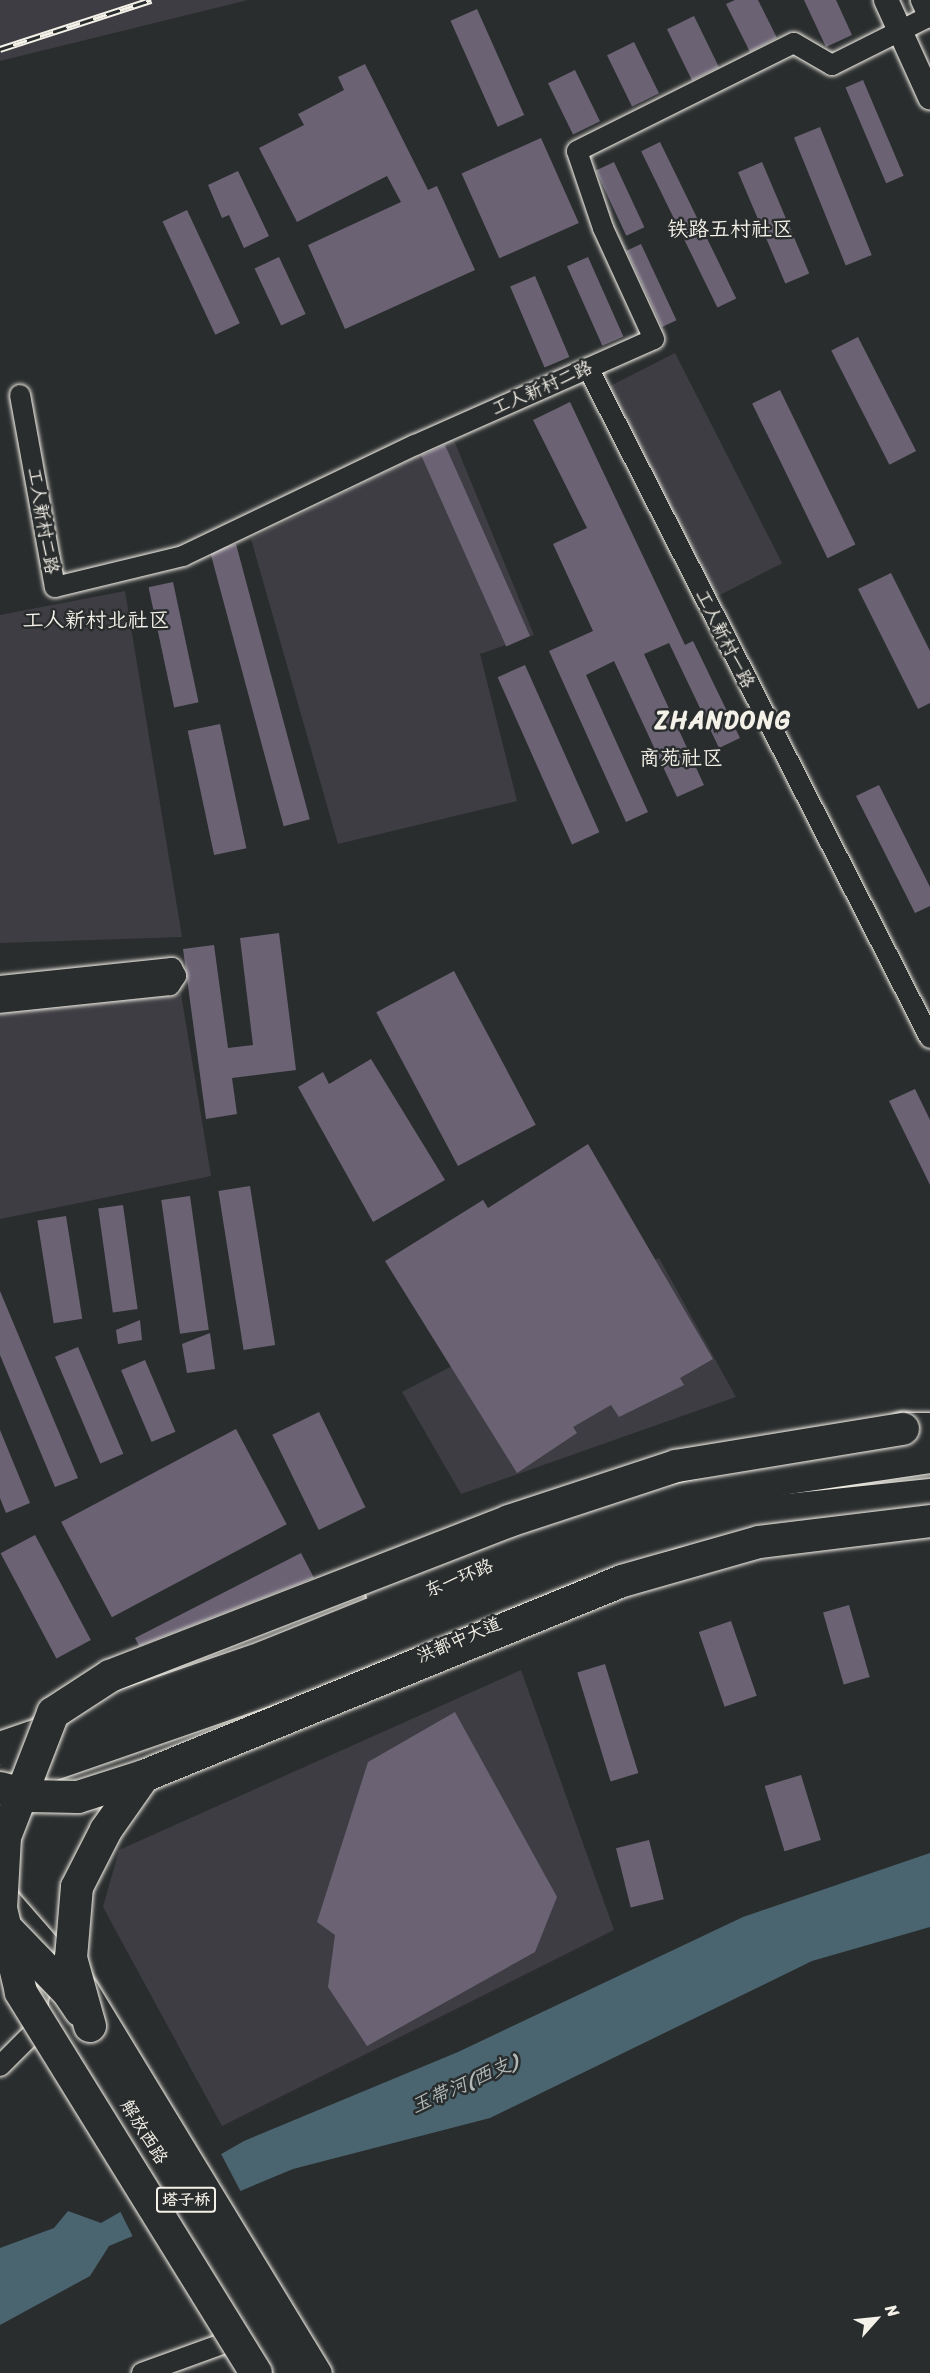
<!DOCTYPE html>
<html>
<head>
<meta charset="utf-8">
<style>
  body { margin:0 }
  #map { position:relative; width:930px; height:2373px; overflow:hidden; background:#2a2d2e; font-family:Sriracha,"LXGW WenKai TC",sans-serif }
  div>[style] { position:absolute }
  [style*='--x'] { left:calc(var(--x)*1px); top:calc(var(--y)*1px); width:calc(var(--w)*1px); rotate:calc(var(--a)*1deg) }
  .built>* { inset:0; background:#3e3d43; transform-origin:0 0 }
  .water>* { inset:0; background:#4a656f }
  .pier>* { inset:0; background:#2a2d2e }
  .building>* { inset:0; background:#6b6374; transform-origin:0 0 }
  .roads { filter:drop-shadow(0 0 2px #f4f1e8) drop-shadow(0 0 2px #f4f1e8) }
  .minor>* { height:20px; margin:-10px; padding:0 10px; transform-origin:10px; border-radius:10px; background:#2a2d2e }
  .tertiary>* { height:24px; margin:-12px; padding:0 12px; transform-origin:12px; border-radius:12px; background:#2a2d2e }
  .secondary>* { height:27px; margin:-13.5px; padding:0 13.5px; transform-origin:13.5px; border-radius:13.5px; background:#2a2d2e }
  .primary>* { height:32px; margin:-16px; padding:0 16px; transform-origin:16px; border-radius:16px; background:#2a2d2e }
  .trunk>* { height:33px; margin:-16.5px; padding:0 16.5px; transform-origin:16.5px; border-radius:16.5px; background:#2a2d2e }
  .rail>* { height:7px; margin-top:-3.5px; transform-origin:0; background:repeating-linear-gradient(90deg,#2a2d2e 0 14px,#f4f1e8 0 28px); box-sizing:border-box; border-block:2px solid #f4f1e8 }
  .bridges { filter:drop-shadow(0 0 2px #f4f1e8) drop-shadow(0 0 2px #f4f1e8) }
  .primary-bridge>* { height:32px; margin:-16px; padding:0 16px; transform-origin:16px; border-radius:16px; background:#2a2d2e }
  span { translate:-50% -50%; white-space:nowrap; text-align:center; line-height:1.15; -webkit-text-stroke:5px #2a2d2e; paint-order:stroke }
  .shield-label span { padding:2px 4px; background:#2a2d2e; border:2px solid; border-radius:4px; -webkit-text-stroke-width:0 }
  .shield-label { font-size:16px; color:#f4f1e8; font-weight:700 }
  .street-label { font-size:18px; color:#f4f1e8 }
  .water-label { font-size:20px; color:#b0b9b8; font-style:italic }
  .quarter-label { font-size:21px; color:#f4f1e8 }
  .district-label { font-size:24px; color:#f4f1e8; font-weight:700; letter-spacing:1.5px }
  .north { position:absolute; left:846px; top:2289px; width:60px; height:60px; -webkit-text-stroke:4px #2a2d2e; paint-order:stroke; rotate:63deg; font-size:16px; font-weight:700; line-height:24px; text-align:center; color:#f4f1e8 }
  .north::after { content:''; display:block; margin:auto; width:21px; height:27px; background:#f4f1e8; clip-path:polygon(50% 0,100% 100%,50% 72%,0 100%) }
</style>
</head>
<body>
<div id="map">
  <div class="built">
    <i style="clip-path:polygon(0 0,248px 0,0 61px)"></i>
    <i style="left:675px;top:353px;width:236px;height:76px;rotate:63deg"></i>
    <i style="clip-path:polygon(453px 438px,534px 635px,480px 654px,517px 801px,338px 844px,251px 539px)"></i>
    <i style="clip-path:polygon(125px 591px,182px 937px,0 943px,0 615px)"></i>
    <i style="clip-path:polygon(181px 994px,211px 1176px,0 1219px,0 1013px)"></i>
    <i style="clip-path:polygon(659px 1258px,736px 1397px,461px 1494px,402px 1392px)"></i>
    <i style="clip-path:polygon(521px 1670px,614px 1930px,222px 2126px,103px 1907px,119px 1850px)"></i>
  </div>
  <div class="water">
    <i style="clip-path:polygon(930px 1853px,930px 1927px,812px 1961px,490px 2118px,293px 2169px,109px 2246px,90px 2276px,0 2325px,0 2248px,54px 2228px,68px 2211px,101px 2223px,244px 2141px,458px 2052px,743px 1917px)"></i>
  </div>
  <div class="pier">
    <i style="clip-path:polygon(220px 2152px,242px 2194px,134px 2239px,119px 2209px)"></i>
  </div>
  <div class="building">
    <i style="clip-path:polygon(735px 0,758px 0,777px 38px,750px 52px,726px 4px)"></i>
    <i style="clip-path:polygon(804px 0,836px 0,852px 35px,826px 47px)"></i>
    <i style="left:477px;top:9px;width:116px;height:29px;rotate:66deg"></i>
    <i style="left:694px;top:16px;width:57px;height:30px;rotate:64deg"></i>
    <i style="left:634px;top:42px;width:57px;height:30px;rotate:64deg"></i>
    <i style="clip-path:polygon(365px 64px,428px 190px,437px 186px,475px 270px,345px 329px,308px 245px,401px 202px,387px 176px,297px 222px,259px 148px,304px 125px,298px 114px,344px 90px,338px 77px)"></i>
    <i style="left:575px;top:70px;width:57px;height:30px;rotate:64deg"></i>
    <i style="left:863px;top:80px;width:104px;height:19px;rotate:67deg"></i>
    <i style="left:820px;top:127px;width:138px;height:28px;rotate:68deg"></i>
    <i style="left:541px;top:138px;width:93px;height:87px;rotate:66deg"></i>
    <i style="left:660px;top:142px;width:174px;height:21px;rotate:64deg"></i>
    <i style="left:614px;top:162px;width:72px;height:20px;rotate:65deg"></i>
    <i style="left:762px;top:162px;width:121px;height:26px;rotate:67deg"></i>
    <i style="clip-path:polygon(238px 171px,269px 236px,244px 248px,229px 215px,222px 218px,208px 185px)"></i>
    <i style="left:187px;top:210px;width:125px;height:27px;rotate:65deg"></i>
    <i style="left:641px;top:244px;width:84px;height:16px;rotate:65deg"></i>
    <i style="left:279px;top:257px;width:63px;height:27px;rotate:65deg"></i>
    <i style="left:588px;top:257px;width:87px;height:23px;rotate:66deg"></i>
    <i style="left:535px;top:276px;width:88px;height:27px;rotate:67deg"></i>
    <i style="left:858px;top:337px;width:128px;height:30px;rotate:63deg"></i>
    <i style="left:780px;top:390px;width:172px;height:31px;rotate:64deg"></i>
    <i style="clip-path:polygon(570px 402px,685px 645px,693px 641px,740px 738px,719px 748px,669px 643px,644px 654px,704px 785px,677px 797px,614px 661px,586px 675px,648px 812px,626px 822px,549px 651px,593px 631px,553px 544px,587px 528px,533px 420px)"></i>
    <i style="left:445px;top:445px;width:209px;height:26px;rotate:66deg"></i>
    <i style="left:236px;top:544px;width:285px;height:27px;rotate:75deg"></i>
    <i style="clip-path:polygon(891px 573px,930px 651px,930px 703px,918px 709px,858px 589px)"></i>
    <i style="left:173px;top:582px;width:123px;height:25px;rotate:78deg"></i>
    <i style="left:525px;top:665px;width:183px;height:30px;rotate:66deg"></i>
    <i style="left:220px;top:724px;width:127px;height:33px;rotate:78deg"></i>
    <i style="clip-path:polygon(879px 785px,930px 887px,930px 906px,915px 913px,856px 796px)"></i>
    <i style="clip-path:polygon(279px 933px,296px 1070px,232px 1078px,237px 1114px,206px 1119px,183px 949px,214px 945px,228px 1048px,253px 1045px,240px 938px)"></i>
    <i style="left:454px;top:971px;width:174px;height:88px;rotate:62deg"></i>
    <i style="clip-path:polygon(371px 1059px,445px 1180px,373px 1222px,298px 1087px,323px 1072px,329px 1084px)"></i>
    <i style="clip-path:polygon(915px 1089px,930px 1120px,930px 1185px,889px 1101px)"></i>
    <i style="clip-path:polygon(588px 1144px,713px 1359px,680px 1378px,684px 1385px,619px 1417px,611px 1405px,573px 1427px,577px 1433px,517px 1473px,385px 1261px,483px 1200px,488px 1208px)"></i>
    <i style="left:250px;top:1186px;width:161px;height:32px;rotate:81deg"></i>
    <i style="left:190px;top:1196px;width:135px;height:29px;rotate:82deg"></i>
    <i style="left:123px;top:1205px;width:105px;height:25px;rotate:82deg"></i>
    <i style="left:66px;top:1216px;width:104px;height:29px;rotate:81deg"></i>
    <i style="clip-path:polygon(0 1291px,78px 1478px,55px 1487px,0 1355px)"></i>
    <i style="clip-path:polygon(140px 1320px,142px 1340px,118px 1344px,116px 1330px)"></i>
    <i style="clip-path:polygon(210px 1333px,215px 1369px,187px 1373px,182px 1344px)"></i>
    <i style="left:78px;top:1347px;width:116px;height:25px;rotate:67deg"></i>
    <i style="left:145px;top:1360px;width:78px;height:26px;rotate:67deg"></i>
    <i style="left:319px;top:1412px;width:106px;height:52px;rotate:64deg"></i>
    <i style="left:236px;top:1429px;width:108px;height:198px;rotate:62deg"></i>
    <i style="clip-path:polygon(0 1430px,30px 1503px,6px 1513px,0 1498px)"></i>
    <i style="left:35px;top:1535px;width:119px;height:39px;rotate:62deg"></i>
    <i style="clip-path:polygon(301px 1553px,314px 1578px,139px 1646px,135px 1638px)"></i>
    <i style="left:849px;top:1605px;width:75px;height:27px;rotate:74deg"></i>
    <i style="left:731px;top:1621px;width:79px;height:34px;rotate:71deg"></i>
    <i style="left:605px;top:1664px;width:114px;height:29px;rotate:73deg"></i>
    <i style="clip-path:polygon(455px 1712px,557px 1897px,535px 1952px,367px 2046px,328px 1987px,335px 1935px,317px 1922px,368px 1762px)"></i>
    <i style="left:801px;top:1775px;width:68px;height:38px;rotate:73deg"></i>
    <i style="left:649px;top:1840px;width:61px;height:34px;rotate:76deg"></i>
  </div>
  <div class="roads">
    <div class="minor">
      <i style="--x:588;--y:368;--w:752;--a:62.96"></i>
      <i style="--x:20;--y:395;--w:195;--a:79.7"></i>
      <i style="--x:55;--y:587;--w:132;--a:-13.6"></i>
      <i style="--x:183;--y:556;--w:257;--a:-25.6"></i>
      <i style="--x:415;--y:445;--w:261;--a:-23.9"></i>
      <i style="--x:654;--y:339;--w:122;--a:-114.7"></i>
      <i style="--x:603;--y:228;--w:81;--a:-108.7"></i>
      <i style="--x:577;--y:151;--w:242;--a:-26.5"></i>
      <i style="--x:794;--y:43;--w:44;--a:30.1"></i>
      <i style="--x:832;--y:65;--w:110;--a:-26.6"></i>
      <i style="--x:0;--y:986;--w:173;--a:-6"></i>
      <i style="--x:172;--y:968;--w:9;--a:63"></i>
      <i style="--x:176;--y:976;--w:11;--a:124"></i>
      <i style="--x:170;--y:985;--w:171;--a:174"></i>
      <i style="--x:0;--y:2066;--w:44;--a:-45"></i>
      <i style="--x:142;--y:2373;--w:109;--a:-19.9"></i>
    </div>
    <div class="tertiary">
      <i style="--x:886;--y:0;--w:107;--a:65.6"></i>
      <i style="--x:923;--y:0;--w:17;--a:65"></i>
    </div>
    <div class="secondary">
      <i style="--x:7;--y:1901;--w:118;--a:48.8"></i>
      <i style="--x:85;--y:1990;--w:448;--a:58.7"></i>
    </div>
    <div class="primary">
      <i style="--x:903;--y:1429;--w:27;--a:0"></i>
      <i style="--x:382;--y:1592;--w:184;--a:-22"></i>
      <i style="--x:65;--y:2004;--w:433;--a:58.4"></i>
    </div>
    <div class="trunk">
      <i style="--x:0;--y:1748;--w:279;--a:-19"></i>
      <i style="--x:264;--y:1657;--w:327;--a:-21.9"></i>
      <i style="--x:567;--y:1535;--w:100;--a:-18.6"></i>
      <i style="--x:662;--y:1503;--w:107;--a:-12.4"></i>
      <i style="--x:767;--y:1480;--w:165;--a:-8.4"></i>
      <i style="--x:7;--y:1779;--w:287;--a:-19.1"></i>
      <i style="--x:278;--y:1685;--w:326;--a:-22.2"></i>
      <i style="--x:580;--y:1562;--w:98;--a:-18.4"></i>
      <i style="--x:673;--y:1531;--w:107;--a:-10.8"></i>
      <i style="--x:778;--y:1511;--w:153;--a:-6"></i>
    </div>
  </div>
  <div class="rail">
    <i style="--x:0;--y:49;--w:159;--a:-18"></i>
  </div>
  <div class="bridges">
    <div class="primary-bridge">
      <i style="--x:0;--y:1788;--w:30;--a:15"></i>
      <i style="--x:29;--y:1796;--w:49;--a:1.2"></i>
      <i style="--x:78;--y:1797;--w:69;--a:-17.7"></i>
      <i style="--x:144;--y:1776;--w:516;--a:-22.19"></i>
      <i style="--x:622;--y:1581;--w:142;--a:-15.9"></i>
      <i style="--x:759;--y:1542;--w:172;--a:-7"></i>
      <i style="--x:5;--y:1927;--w:91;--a:45.9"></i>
      <i style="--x:68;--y:1992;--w:22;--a:56"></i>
      <i style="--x:90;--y:2026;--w:71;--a:-105.6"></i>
      <i style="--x:71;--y:1958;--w:71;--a:-85.2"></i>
      <i style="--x:77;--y:1887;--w:64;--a:-63"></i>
      <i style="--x:106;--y:1830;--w:66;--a:-54.9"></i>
      <i style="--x:256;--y:2373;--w:448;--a:-121.7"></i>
      <i style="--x:21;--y:1992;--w:85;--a:-103.5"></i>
      <i style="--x:1;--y:1909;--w:72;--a:-86.8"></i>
      <i style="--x:5;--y:1837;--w:133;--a:-68.8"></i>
      <i style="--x:53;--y:1713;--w:68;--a:-33"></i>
      <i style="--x:110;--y:1676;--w:428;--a:-21.2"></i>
      <i style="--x:509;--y:1521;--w:176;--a:-18.2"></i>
      <i style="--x:676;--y:1466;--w:230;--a:-9.3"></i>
    </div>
  </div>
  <div class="shield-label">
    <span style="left:186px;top:2200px">塔子桥</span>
  </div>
  <div class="street-label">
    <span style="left:542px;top:388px;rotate:-24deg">工人新村二路</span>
    <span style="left:43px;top:521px;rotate:80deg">工人新村二路</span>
    <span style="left:725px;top:639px;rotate:63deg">工人新村一路</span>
    <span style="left:459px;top:1578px;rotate:-22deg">东一环路</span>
    <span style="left:459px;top:1640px;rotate:-23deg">洪都中大道</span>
    <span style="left:144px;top:2132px;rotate:58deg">解放西路</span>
  </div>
  <div class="water-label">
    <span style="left:464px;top:2084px;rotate:-24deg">玉带河(西支)</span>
  </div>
  <div class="quarter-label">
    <span style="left:730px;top:229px">铁路五村社区</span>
    <span style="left:96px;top:620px">工人新村北社区</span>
    <span style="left:681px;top:758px">商苑社区</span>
  </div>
  <div class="district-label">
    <span style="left:723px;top:721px">ZHANDONG</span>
  </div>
  <div class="north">N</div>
</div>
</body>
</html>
